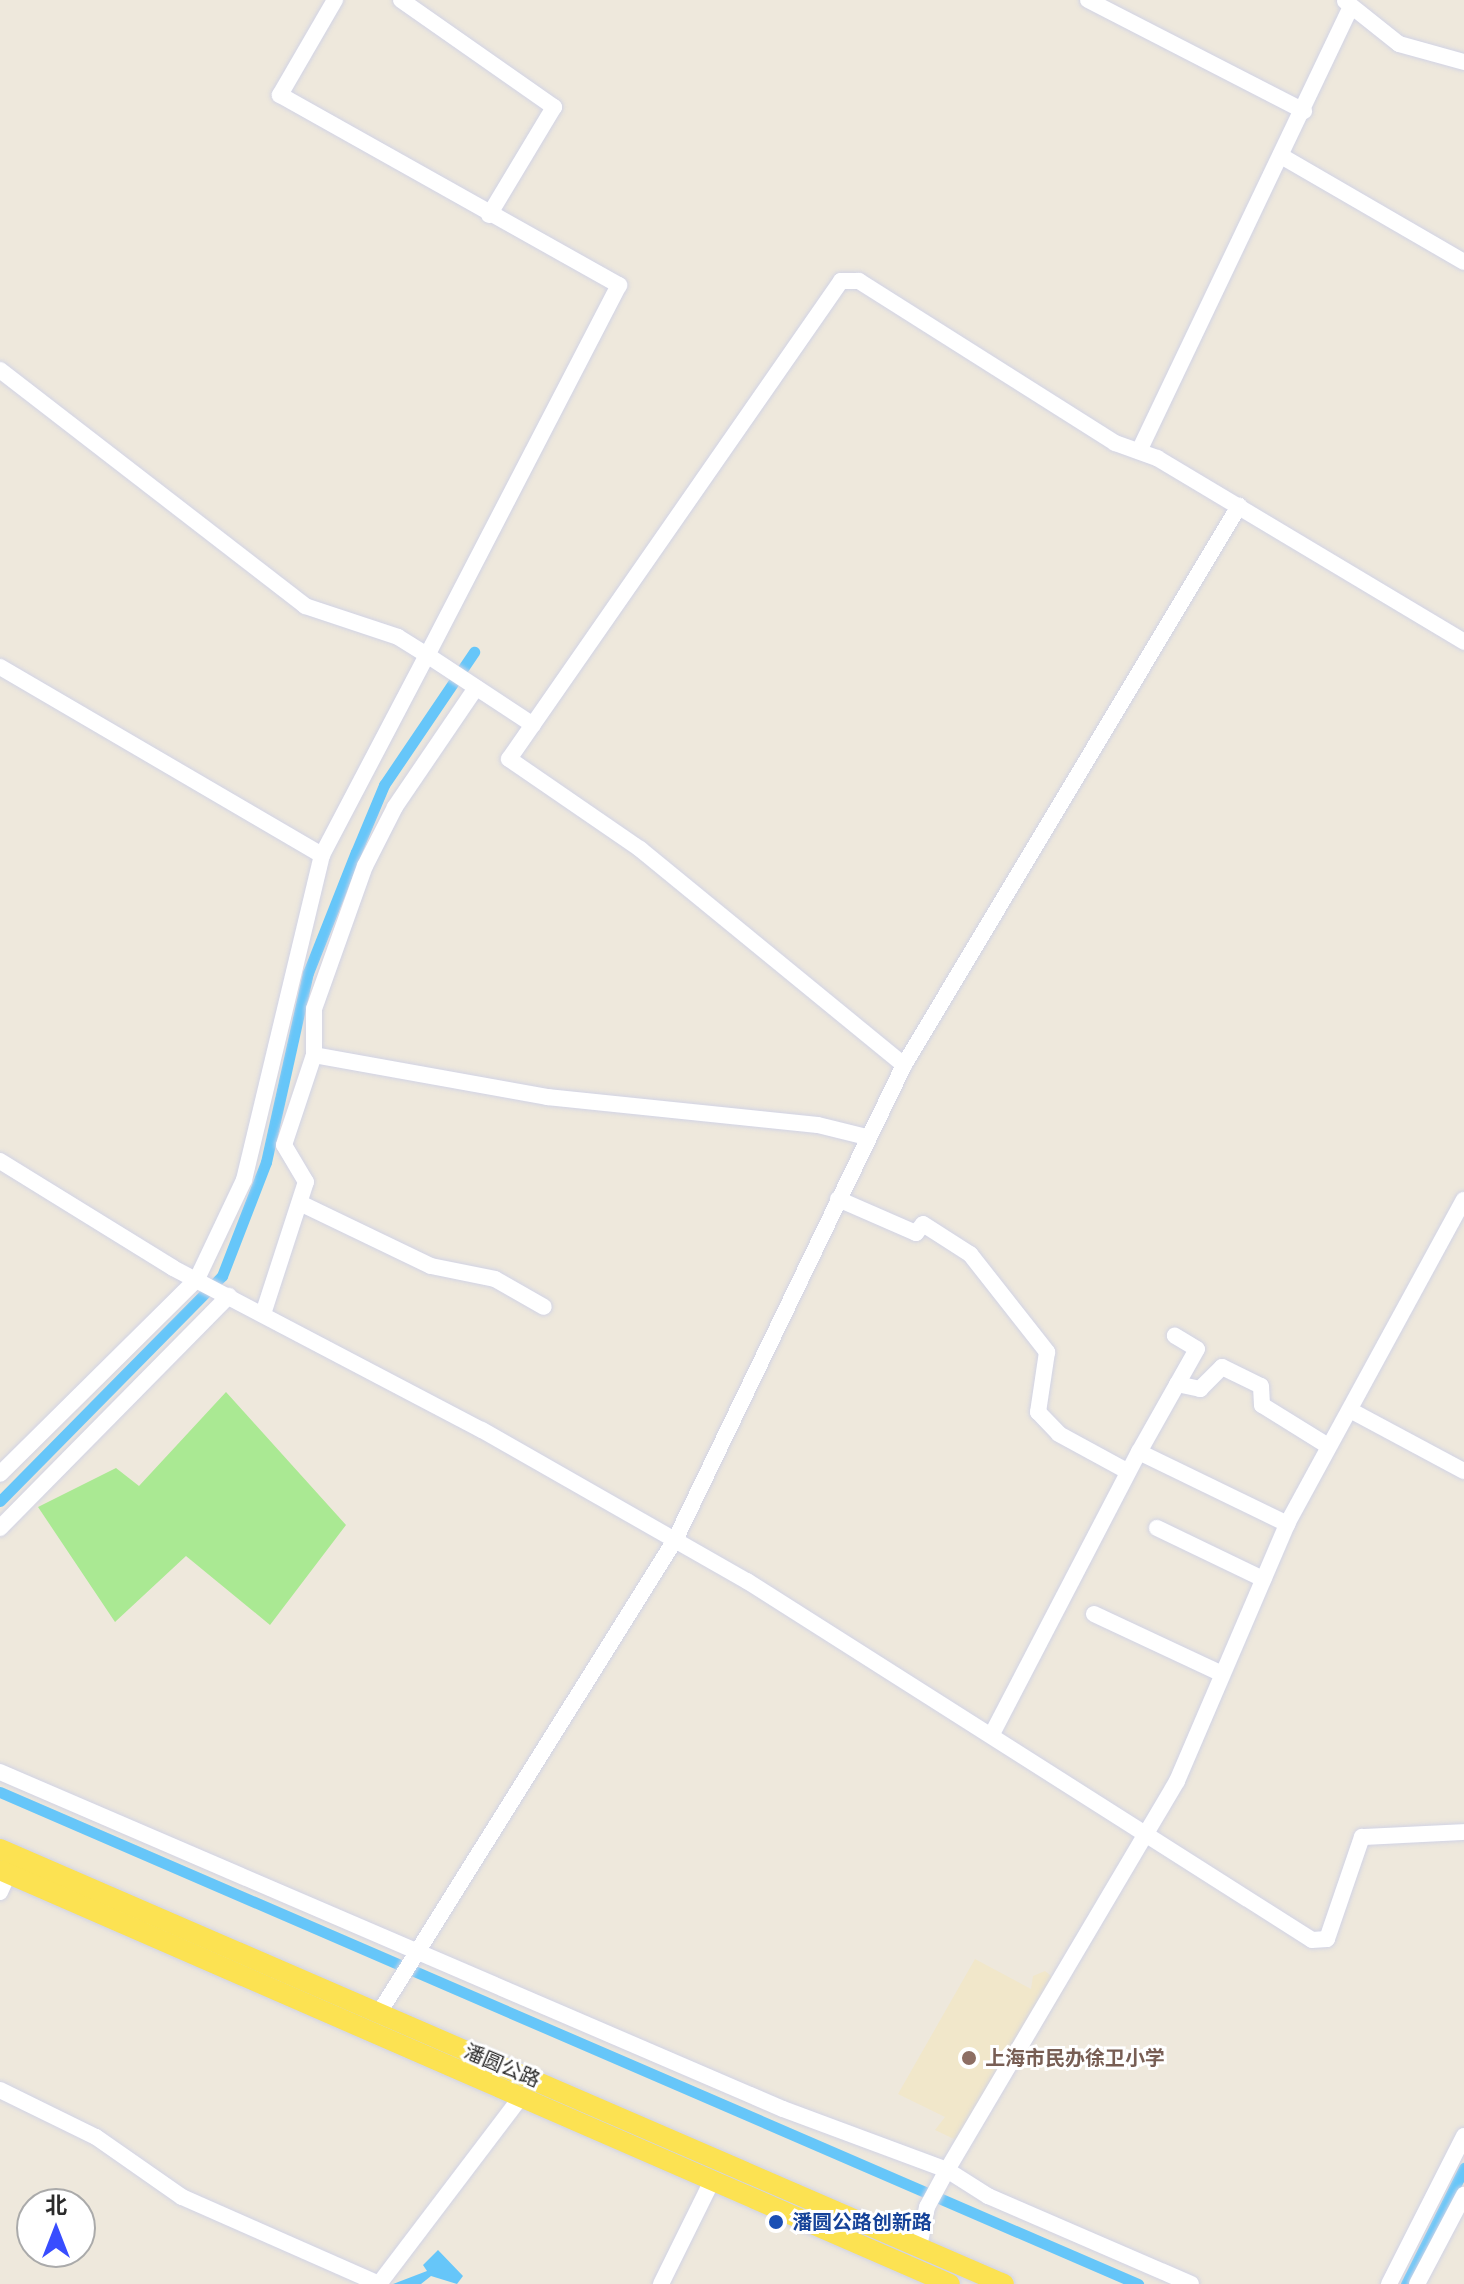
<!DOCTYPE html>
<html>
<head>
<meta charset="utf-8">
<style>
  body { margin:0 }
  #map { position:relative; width:1464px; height:2284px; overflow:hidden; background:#eee8dc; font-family:Roboto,"Noto Sans SC",sans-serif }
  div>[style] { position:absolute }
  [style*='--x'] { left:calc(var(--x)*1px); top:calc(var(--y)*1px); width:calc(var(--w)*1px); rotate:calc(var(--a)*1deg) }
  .education>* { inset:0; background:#f1e7ca }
  .green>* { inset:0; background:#aae993 }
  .water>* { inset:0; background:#66c6f9 }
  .canal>* { height:11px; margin:-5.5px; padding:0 5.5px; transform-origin:5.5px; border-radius:5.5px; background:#66c6f9 }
  .roads { filter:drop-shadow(0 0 2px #d1d3e5) drop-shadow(0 0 2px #d1d3e5) }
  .minor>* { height:16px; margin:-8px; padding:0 8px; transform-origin:8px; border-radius:8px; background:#fff }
  .major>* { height:20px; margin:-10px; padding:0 10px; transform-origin:10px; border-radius:10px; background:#fce252 }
  .dots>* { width:22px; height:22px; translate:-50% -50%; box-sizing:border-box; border:4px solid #fff; border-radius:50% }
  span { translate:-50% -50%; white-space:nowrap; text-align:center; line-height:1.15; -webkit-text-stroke:6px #fff; paint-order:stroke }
  .education-label { font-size:20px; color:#785e54; font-weight:700 }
  .left { translate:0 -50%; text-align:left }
  .street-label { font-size:20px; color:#2b2b2b }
  .transit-label { font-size:20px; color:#164399; font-weight:700 }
  .north { position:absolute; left:16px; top:2188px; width:80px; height:80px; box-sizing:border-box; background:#fff; border:2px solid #aaa; border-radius:50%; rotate:0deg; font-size:22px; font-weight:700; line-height:32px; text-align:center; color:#2b2b2b }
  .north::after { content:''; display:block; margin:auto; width:28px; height:36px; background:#384dff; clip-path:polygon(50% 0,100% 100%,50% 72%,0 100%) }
</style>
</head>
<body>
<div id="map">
  <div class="education">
    <i style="clip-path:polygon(975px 1959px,1031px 1989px,1033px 1976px,1045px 1971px,1065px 1988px,969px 2146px,935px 2130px,945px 2117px,898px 2094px)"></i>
  </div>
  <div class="green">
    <i style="clip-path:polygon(226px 1392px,346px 1525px,270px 1625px,186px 1556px,115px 1622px,38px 1507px,116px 1468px,139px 1486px)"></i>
  </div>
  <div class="water">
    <i style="clip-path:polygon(438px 2250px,463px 2276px,457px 2284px,431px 2276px,421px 2284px,393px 2284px,427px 2271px,423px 2265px)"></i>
  </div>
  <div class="canal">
    <i style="--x:0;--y:1501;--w:316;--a:-45.4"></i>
    <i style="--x:222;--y:1276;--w:122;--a:-68.9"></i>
    <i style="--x:266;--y:1162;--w:194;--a:-77.5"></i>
    <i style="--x:308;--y:973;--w:130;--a:-68.4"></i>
    <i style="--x:356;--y:852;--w:73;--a:-67.3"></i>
    <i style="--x:384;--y:785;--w:161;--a:-55.9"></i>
    <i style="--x:0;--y:1792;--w:1240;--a:23.38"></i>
    <i style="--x:1406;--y:2284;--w:130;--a:-63.4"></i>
  </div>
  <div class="roads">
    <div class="minor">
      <i style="--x:335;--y:0;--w:110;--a:120.1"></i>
      <i style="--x:280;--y:95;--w:389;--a:29.3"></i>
      <i style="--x:619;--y:285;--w:417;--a:117.4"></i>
      <i style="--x:427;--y:655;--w:127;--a:33.4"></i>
      <i style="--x:401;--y:0;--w:187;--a:35"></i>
      <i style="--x:554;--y:107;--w:126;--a:121"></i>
      <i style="--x:1088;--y:0;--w:243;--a:27.2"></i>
      <i style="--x:1345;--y:1;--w:69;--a:38.5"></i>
      <i style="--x:1399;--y:44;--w:67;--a:15.5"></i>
      <i style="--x:1283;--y:157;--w:209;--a:30.1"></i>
      <i style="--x:0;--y:370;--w:386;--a:37.7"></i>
      <i style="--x:305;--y:606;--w:98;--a:18.4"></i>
      <i style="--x:398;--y:637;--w:34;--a:32"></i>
      <i style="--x:427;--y:655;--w:226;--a:117.7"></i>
      <i style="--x:322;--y:855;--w:334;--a:103.5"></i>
      <i style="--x:244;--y:1180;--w:110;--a:115.4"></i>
      <i style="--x:197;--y:1279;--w:277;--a:135.3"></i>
      <i style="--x:1139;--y:451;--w:492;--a:-64.5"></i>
      <i style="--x:0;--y:667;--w:373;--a:30.3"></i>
      <i style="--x:314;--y:1055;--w:237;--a:10.2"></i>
      <i style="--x:547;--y:1097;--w:272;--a:5.9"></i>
      <i style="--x:818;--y:1125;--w:50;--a:13.8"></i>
      <i style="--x:904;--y:1065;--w:341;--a:-140.7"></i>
      <i style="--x:640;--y:849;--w:159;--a:-145.5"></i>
      <i style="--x:509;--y:759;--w:582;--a:-55.22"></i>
      <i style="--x:841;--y:281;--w:18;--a:0"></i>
      <i style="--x:859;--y:281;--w:303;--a:32.3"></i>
      <i style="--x:1115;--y:443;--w:45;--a:19.7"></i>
      <i style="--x:1157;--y:458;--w:358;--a:30.9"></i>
      <i style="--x:0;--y:1161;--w:203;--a:31.7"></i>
      <i style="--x:173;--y:1268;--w:349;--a:27.7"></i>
      <i style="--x:482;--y:1430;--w:305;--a:29.7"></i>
      <i style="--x:747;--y:1581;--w:669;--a:32.43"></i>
      <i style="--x:1312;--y:1940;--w:15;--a:-4"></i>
      <i style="--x:1327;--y:1939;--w:108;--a:-71.1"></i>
      <i style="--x:1362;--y:1837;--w:102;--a:-2.8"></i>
      <i style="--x:838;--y:1199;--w:85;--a:23.6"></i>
      <i style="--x:916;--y:1233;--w:11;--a:-52"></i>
      <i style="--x:923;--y:1224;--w:56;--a:32.6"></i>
      <i style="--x:970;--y:1254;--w:125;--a:51.8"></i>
      <i style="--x:1047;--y:1352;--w:61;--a:98.5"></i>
      <i style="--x:1038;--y:1412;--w:30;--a:46"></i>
      <i style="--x:1059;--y:1434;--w:75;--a:28.6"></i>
      <i style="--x:302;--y:1204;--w:143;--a:25.7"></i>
      <i style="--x:431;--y:1266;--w:65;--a:11.5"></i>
      <i style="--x:495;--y:1279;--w:56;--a:29.7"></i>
      <i style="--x:263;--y:1314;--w:139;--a:-72"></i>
      <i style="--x:306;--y:1182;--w:43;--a:-120.7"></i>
      <i style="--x:284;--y:1145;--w:95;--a:-71.6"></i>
      <i style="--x:314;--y:1055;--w:46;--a:-90"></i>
      <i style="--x:314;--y:1009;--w:152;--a:-70.4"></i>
      <i style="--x:365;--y:866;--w:66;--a:-63"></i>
      <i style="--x:395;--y:807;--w:144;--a:-55.8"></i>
      <i style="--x:1177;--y:1384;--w:24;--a:12"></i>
      <i style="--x:1200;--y:1389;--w:31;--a:-45"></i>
      <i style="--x:1222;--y:1367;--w:43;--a:26"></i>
      <i style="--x:1261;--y:1386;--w:19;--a:87"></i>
      <i style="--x:1262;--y:1405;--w:78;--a:31.8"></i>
      <i style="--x:1350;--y:1410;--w:129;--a:28.2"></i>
      <i style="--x:1139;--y:1452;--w:118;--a:-60.6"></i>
      <i style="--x:1197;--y:1349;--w:26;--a:-149"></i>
      <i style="--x:0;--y:1528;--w:326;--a:-45.4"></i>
      <i style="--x:1157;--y:1528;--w:118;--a:25.7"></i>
      <i style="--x:1094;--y:1614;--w:141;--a:25.1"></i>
      <i style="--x:992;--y:1734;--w:318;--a:-62.5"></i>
      <i style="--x:1139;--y:1452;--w:165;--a:25.9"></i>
      <i style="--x:0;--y:1772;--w:852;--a:23.29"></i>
      <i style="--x:783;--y:2109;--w:175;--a:20.4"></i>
      <i style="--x:947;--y:2170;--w:49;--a:32.4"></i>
      <i style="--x:988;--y:2196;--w:221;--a:23.4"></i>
      <i style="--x:0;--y:1892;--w:20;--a:-66"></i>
      <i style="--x:379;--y:2013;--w:558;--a:-57.96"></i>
      <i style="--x:675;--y:1540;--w:527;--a:-64.26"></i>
      <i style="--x:904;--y:1065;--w:652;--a:-59.07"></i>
      <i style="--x:0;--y:2090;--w:107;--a:26.1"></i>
      <i style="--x:96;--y:2137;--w:105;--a:34.9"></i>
      <i style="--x:182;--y:2197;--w:215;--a:23.8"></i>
      <i style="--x:919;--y:2247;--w:41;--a:-78.7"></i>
      <i style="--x:927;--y:2207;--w:42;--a:-61.6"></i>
      <i style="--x:947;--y:2170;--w:452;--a:-59.4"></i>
      <i style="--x:1177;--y:1781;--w:280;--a:-66.8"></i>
      <i style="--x:1287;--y:1524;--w:369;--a:-61.4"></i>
      <i style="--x:379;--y:2284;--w:233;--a:-52.8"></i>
      <i style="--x:661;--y:2284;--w:115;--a:-63.7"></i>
      <i style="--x:1389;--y:2284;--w:166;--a:-63.1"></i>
      <i style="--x:1417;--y:2284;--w:101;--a:-62.2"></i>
    </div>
    <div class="major">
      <i style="--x:0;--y:1849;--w:1094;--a:23.43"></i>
      <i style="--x:0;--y:1870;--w:1036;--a:23.55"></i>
    </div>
  </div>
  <div class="dots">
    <i style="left:969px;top:2058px;background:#8d6e63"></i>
    <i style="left:776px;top:2222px;background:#1a4fb4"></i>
  </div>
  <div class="education-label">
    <span class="left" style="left:985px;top:2058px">上海市民办徐卫小学</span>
  </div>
  <div class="street-label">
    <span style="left:502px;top:2066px;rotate:23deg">潘圆公路</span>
  </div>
  <div class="transit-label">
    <span class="left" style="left:792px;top:2222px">潘圆公路创新路</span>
  </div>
  <div class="north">北</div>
</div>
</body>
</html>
